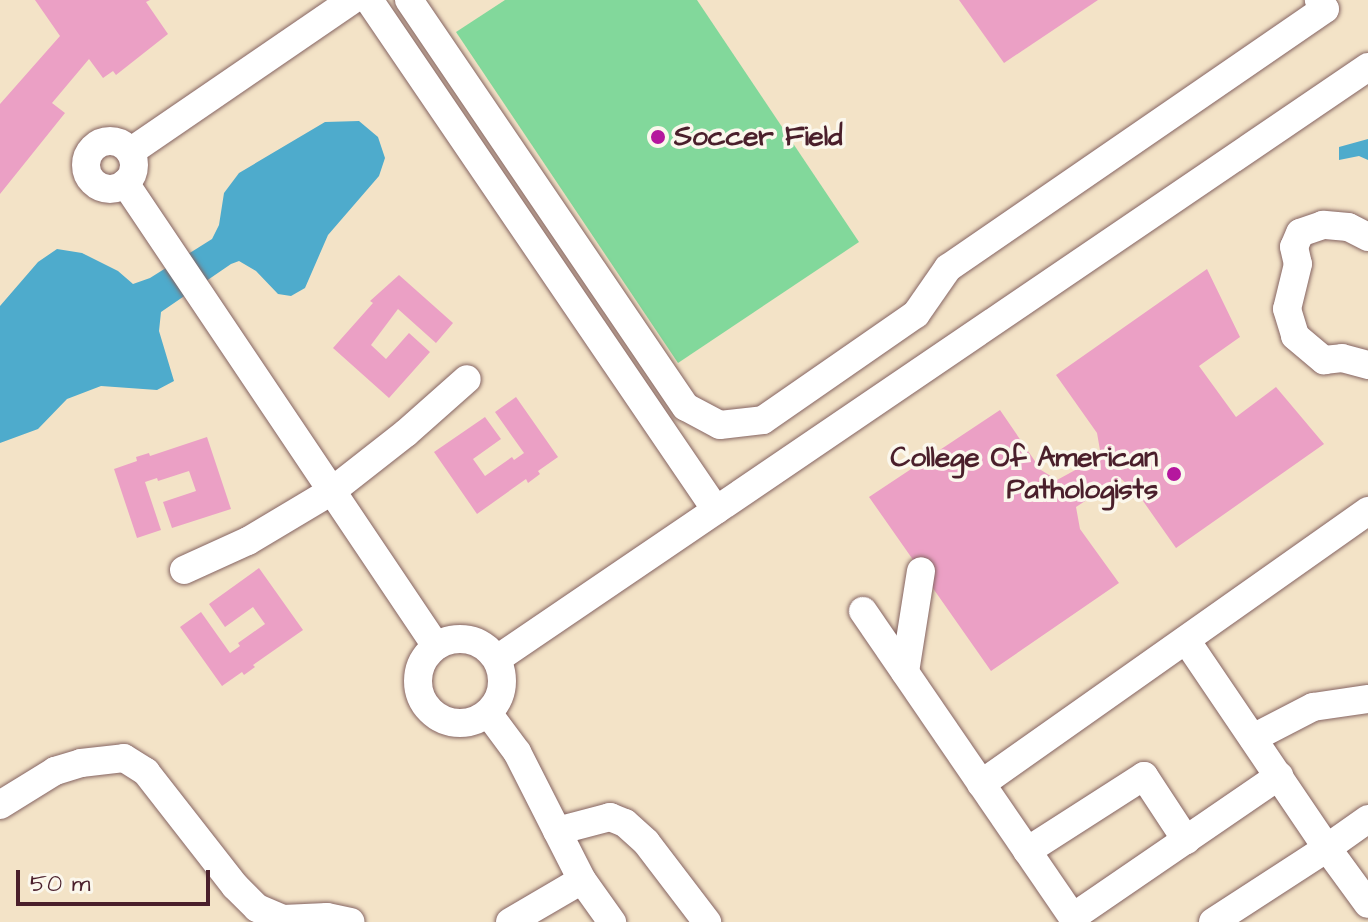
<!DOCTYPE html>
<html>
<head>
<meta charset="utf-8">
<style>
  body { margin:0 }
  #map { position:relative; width:1368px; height:922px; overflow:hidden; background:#f3e3c7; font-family:"Architects Daughter",sans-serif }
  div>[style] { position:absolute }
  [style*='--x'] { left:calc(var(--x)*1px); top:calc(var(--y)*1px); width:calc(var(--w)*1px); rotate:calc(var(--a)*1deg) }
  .green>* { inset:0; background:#82d89b }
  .water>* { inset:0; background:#4eabcc }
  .building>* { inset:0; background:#eba0c5 }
  .roads { filter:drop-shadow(0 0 2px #856462) drop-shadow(0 0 2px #856462) }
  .minor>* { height:28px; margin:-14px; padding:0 14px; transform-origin:14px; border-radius:14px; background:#fff }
  .minor>.ring { margin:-14px; padding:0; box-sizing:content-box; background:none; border:28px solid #fff; border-radius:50% }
  .dots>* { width:22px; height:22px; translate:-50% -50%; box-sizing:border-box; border:4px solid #fbf7ec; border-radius:50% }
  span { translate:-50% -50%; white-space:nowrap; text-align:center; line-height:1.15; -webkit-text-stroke:7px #fbf7ec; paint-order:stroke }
  .poi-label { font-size:28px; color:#4a1f2b; font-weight:700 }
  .left { translate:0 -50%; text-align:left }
  .right { translate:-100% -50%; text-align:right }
  .scale { position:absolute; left:16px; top:870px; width:194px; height:36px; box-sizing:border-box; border:4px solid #4a1f2b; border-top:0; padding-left:10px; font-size:24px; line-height:28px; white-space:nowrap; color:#4a1f2b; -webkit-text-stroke:6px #fbf7ec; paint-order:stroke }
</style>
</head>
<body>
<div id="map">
  <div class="green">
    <i style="clip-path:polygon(505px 0,697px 0,859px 242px,678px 363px,456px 32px)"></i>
  </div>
  <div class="water">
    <i style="clip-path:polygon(359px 121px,378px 137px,385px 158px,379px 176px,328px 235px,305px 288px,291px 296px,278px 294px,256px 271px,239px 261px,231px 264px,161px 312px,159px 331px,174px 381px,157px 390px,101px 386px,67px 399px,38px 429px,0 443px,0 306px,38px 262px,57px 249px,82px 253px,118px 271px,133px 284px,150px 278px,212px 239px,219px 225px,224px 193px,239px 173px,325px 122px)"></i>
    <i style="clip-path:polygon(1368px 139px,1368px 160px,1359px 156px,1339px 160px,1339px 147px)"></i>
  </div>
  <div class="building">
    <i style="clip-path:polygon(35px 0,150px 0,146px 2px,168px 34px,116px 75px,113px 71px,103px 78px,89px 59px,52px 103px,65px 113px,0 194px,0 104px,60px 36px)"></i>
    <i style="clip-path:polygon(959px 0,1098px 0,1004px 63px)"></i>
    <i style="clip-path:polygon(1207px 269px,1240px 337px,1199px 366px,1236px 417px,1276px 387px,1324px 444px,1176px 548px,1136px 491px,1120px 478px,1076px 507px,1080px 529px,1119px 583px,991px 671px,869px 497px,1000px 410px,1041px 470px,1057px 480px,1101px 456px,1097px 433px,1056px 375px)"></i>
    <i style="clip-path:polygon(399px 275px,453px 323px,436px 343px,398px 309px,371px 345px,386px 359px,409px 333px,430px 352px,389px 398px,333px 348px,373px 303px,370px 301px)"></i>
    <i style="clip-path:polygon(516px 397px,558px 457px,538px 471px,540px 474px,528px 483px,526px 479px,477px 514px,434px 452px,485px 417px,501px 439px,473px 459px,485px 476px,512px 457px,514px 460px,524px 453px,495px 412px)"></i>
    <i style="clip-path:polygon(207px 437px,231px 509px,172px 528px,163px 502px,196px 491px,189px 471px,158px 481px,157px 478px,145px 482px,161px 530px,137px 538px,114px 469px,137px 461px,136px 457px,149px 453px,150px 456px)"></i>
    <i style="clip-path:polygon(259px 568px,303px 630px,253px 665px,255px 667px,244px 675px,242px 672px,222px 686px,180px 627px,201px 612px,230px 653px,240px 646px,238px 643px,265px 624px,253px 607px,225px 627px,209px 604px)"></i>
  </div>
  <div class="roads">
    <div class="minor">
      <i style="--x:369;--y:0;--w:617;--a:55.77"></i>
      <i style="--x:409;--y:0;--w:492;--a:55.8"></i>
      <i style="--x:686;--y:407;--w:38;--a:28"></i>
      <i style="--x:720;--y:425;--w:43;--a:-6.6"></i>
      <i style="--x:763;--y:420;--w:186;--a:-34.7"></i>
      <i style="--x:916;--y:314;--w:56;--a:-55.2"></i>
      <i style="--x:948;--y:268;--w:457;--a:-34.5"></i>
      <i style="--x:1325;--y:9;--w:11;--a:-124"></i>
      <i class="ring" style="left:86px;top:141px;width:20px;height:20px"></i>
      <i style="--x:130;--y:152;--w:269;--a:-34.4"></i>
      <i style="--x:125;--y:183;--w:558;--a:56.11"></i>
      <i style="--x:1368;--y:237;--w:22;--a:-153"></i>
      <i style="--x:1348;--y:227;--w:25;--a:-175"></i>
      <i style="--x:1323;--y:225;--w:24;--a:161"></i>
      <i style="--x:1300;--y:233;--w:15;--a:113"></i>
      <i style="--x:1294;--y:247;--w:17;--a:77"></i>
      <i style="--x:1298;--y:264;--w:46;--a:103.7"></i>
      <i style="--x:1287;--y:309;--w:28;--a:73"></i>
      <i style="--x:1295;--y:336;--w:38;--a:40"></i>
      <i style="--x:1324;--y:360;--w:18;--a:-6"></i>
      <i style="--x:1342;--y:358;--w:27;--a:15"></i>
      <i style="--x:184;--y:570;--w:70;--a:-24.4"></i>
      <i style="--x:248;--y:541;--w:98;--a:-30.8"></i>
      <i style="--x:332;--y:491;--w:94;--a:-38.1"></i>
      <i style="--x:406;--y:433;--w:81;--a:-41.5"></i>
      <i style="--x:863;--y:611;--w:377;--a:55.6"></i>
      <i class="ring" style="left:418px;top:639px;width:56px;height:56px"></i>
      <i style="--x:1186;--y:640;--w:251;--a:55.9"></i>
      <i style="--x:1327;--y:848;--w:50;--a:-35.3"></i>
      <i style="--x:497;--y:659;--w:1053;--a:-34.2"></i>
      <i style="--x:905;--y:672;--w:102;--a:-81"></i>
      <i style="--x:488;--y:713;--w:49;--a:53.4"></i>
      <i style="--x:517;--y:752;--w:144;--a:63.1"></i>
      <i style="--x:582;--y:880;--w:52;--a:54.5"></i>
      <i style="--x:1253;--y:738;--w:68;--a:-27.3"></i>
      <i style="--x:1313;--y:707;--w:56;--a:-8.3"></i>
      <i style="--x:981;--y:784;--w:474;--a:-35.2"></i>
      <i style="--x:0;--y:805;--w:65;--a:-31.7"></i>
      <i style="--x:55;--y:771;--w:27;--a:-17"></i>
      <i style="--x:81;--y:763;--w:43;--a:-6.6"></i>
      <i style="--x:124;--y:758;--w:26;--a:32"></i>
      <i style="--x:146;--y:772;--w:145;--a:52"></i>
      <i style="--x:235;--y:886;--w:31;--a:45"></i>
      <i style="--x:257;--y:908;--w:28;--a:23"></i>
      <i style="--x:283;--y:919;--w:44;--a:-2.6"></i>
      <i style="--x:327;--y:917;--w:24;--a:12"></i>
      <i style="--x:557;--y:831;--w:55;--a:-14.8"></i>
      <i style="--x:610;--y:817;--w:16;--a:22"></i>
      <i style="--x:625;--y:823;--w:28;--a:42"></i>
      <i style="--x:646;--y:842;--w:101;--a:52.7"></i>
      <i style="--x:1027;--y:851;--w:139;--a:-32.7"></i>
      <i style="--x:1144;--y:776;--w:77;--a:56.7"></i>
      <i style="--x:1073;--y:917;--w:250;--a:-34.4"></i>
      <i style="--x:510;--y:922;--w:83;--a:-30.3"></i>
      <i style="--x:1213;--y:922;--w:136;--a:-33"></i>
      <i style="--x:1327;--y:848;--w:69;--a:53.8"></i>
    </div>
  </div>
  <div class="dots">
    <i style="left:658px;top:137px;background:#b5179e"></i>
    <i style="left:1174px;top:474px;background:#b5179e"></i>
  </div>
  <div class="poi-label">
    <span class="left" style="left:674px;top:137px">Soccer Field</span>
    <span class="right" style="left:1158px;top:474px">College Of American<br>Pathologists</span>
  </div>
  <div class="scale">50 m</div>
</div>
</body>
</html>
